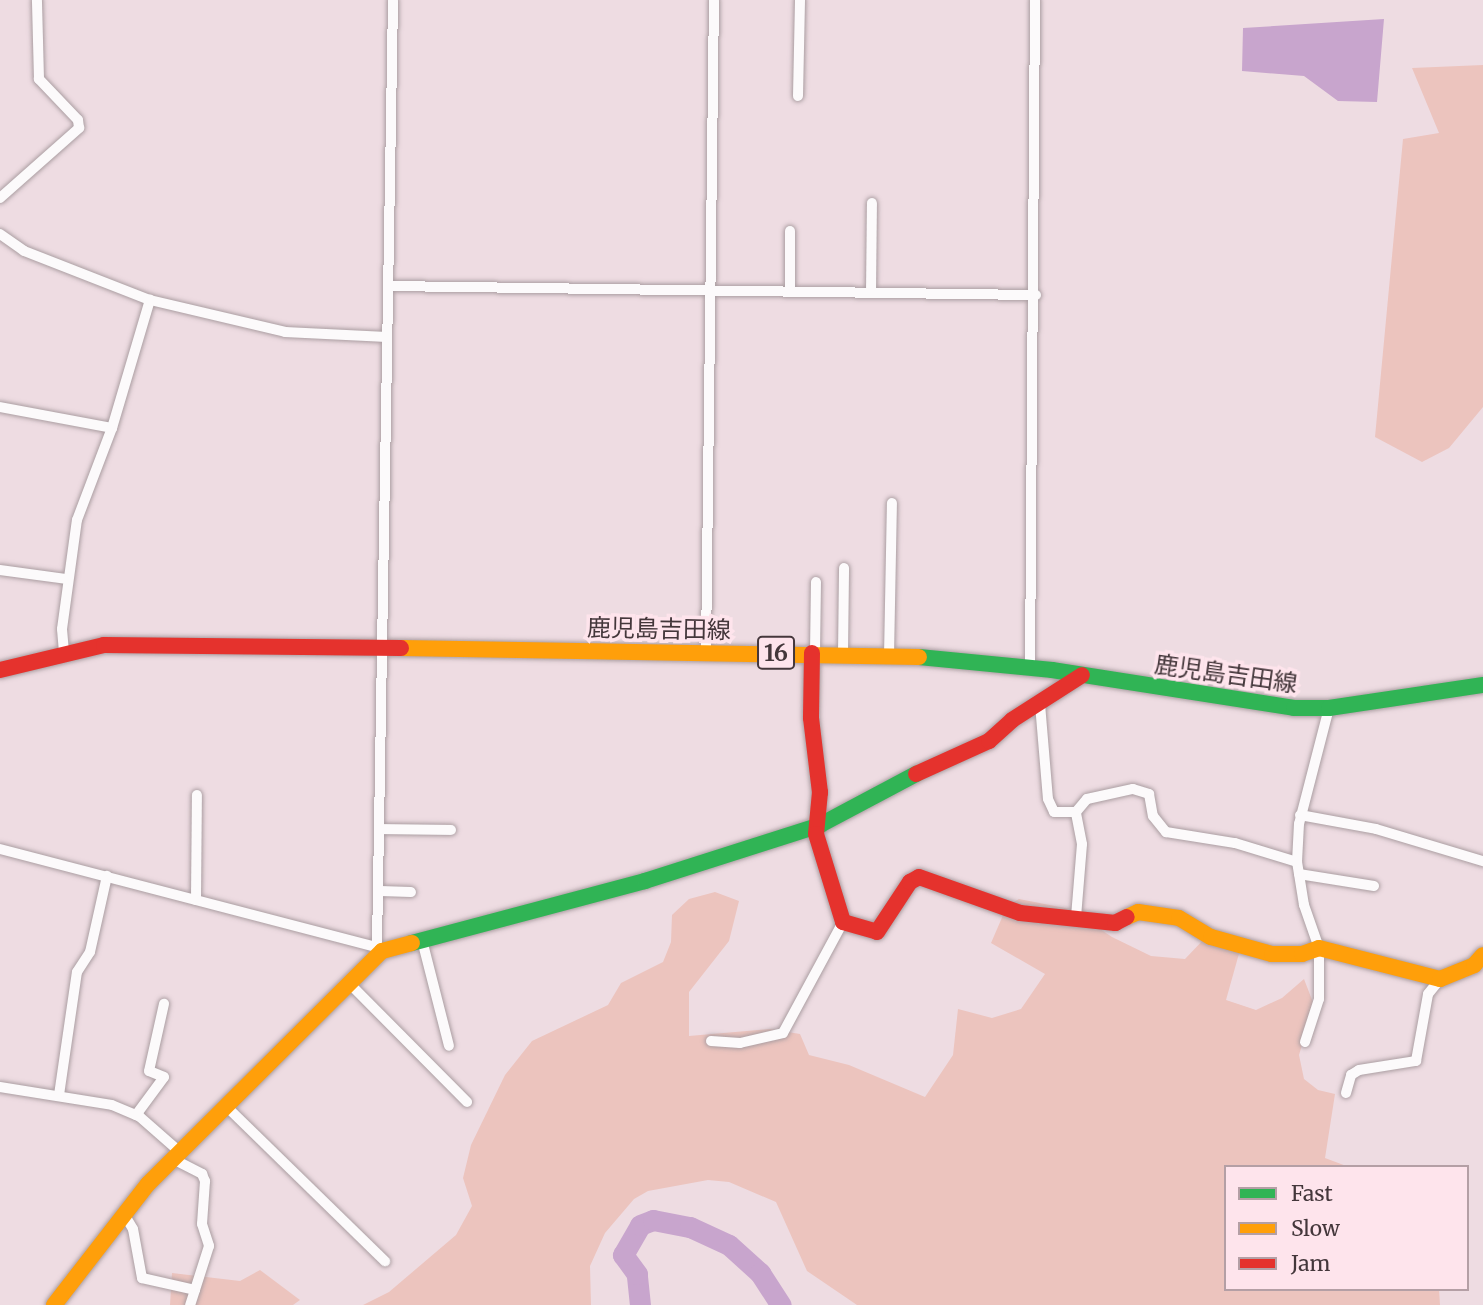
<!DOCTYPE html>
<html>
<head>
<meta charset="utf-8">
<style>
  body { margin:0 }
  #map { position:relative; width:1483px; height:1305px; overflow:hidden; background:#eedce2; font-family:Merriweather,"Noto Sans JP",serif }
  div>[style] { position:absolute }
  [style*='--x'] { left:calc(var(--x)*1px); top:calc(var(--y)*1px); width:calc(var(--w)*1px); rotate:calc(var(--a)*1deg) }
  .green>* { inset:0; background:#ecc4be }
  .water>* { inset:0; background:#c8a5cd }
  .river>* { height:21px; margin:-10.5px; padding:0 10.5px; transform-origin:10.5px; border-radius:10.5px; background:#c8a5cd }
  .roads { filter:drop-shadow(0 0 2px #ab9ea2) drop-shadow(0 0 2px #ab9ea2) }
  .street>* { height:10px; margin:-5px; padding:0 5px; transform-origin:5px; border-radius:5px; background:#fcfafb }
  .fast>* { height:16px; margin:-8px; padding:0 8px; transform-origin:8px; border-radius:8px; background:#30b455 }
  .slow>* { height:16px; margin:-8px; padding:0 8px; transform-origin:8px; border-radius:8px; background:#ff9f0a }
  .jam>* { height:16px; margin:-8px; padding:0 8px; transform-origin:8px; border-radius:8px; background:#e5322d }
  span { translate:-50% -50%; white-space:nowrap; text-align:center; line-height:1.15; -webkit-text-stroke:7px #fee4ec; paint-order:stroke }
  .shield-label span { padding:2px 5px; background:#fee4ec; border:2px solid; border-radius:5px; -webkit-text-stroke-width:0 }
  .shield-label { font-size:23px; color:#44373b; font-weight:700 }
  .street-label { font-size:24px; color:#44373b }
  .legend { position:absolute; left:1224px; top:1165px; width:245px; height:126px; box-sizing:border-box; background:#fee4ec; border:2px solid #b49fa5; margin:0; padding:9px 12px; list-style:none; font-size:21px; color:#44373b }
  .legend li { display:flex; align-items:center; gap:14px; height:35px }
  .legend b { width:35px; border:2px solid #b49fa5 }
</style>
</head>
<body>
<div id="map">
  <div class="green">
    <i style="clip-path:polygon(1483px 65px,1483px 407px,1449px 448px,1422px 462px,1375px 437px,1403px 139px,1439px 133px,1412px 68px)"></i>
    <i style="clip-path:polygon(715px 892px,739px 901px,729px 941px,689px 992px,689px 1036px,770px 1029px,800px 1034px,809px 1055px,849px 1065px,925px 1097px,953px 1055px,958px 1009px,992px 1018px,1021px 1009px,1045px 974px,991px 943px,1007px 906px,1019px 899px,1070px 909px,1112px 937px,1151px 956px,1185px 959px,1206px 937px,1240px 950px,1226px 1000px,1256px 1010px,1282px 998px,1304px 979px,1314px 1005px,1299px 1055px,1304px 1079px,1318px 1090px,1335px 1094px,1325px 1158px,1349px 1167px,1226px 1167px,1226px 1289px,1439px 1289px,1440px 1305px,857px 1305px,807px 1271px,776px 1202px,729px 1182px,708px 1180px,648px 1191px,634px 1199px,605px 1233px,590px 1266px,591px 1305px,363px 1305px,389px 1292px,456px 1235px,472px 1206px,463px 1178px,471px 1145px,505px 1075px,532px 1041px,608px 1005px,621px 983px,663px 962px,671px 942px,672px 915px,689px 899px)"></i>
    <i style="clip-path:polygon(260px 1270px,300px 1300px,293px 1305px,170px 1305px,172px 1273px,240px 1281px)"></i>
  </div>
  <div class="water">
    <i style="clip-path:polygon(1384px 19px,1377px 102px,1338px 101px,1304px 76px,1242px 71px,1243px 28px)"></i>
  </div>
  <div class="river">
    <i style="--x:640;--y:1305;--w:31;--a:-96"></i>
    <i style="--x:637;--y:1274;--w:24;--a:-126"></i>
    <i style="--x:623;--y:1255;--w:34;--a:-60"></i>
    <i style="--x:640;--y:1225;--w:14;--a:-21"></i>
    <i style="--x:653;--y:1220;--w:38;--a:11"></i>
    <i style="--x:690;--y:1227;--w:43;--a:24.8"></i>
    <i style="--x:729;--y:1245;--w:42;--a:42.1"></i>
    <i style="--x:760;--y:1273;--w:38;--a:57"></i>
  </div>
  <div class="roads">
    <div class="street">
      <i style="--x:798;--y:96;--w:96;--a:-88.8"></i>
      <i style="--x:0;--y:198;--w:106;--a:-41.5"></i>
      <i style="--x:79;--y:128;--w:8;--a:-97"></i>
      <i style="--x:78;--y:120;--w:57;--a:-133.6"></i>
      <i style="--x:39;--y:79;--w:79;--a:-91.5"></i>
      <i style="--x:790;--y:231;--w:61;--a:90"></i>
      <i style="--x:0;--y:234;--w:29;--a:35"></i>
      <i style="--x:24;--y:251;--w:135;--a:21.3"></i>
      <i style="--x:150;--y:300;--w:139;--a:13.3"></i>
      <i style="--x:285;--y:332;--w:102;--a:2.8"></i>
      <i style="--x:389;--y:286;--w:647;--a:0.8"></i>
      <i style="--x:871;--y:293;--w:90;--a:-89.4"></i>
      <i style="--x:0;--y:407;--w:114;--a:10.6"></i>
      <i style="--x:0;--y:570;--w:68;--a:7.7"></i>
      <i style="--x:64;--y:652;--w:23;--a:-95"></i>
      <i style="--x:62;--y:629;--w:110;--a:-82.2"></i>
      <i style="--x:77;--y:520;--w:98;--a:-69.2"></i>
      <i style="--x:112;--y:428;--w:134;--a:-73.5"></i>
      <i style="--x:706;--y:652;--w:652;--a:-89.3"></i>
      <i style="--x:815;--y:653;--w:71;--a:-89.2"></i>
      <i style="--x:843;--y:654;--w:86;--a:-89.3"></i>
      <i style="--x:889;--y:656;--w:153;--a:-88.9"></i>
      <i style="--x:1030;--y:667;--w:667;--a:-89.57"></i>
      <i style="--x:1040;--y:704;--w:95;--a:85.2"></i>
      <i style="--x:1048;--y:799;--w:14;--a:65"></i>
      <i style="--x:1054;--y:812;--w:22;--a:0"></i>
      <i style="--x:1076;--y:812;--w:17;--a:-50"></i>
      <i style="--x:1087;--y:799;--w:47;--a:-12.3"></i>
      <i style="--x:1133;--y:789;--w:17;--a:17"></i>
      <i style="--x:1149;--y:794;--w:22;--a:80"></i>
      <i style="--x:1153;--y:816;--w:21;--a:51"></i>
      <i style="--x:1166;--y:832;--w:70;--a:9.1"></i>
      <i style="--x:1235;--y:843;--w:65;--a:17"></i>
      <i style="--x:1300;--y:815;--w:77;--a:10.4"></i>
      <i style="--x:1376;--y:829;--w:112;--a:16.7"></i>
      <i style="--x:381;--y:829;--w:70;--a:0.8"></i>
      <i style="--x:0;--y:849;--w:393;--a:14.6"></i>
      <i style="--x:1299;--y:874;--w:76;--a:9.1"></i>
      <i style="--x:380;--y:891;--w:31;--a:2"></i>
      <i style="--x:196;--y:900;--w:105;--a:-89.5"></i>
      <i style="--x:1076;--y:917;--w:73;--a:-85.3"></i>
      <i style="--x:1082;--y:844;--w:33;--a:-101"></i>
      <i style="--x:422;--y:940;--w:109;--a:75.7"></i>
      <i style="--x:377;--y:945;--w:945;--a:-89.03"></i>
      <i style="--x:348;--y:982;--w:169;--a:45.2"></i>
      <i style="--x:711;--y:1041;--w:29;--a:4"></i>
      <i style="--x:740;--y:1043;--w:44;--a:-13.1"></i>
      <i style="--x:783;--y:1033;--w:126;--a:-61.6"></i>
      <i style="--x:1305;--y:1042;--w:45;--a:-72"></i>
      <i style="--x:1319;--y:999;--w:51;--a:-90"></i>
      <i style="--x:1319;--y:948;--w:46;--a:-109.2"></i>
      <i style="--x:1304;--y:905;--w:44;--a:-99.2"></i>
      <i style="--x:1297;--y:862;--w:38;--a:-87"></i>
      <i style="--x:1299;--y:824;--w:120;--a:-75.5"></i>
      <i style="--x:0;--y:1087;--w:113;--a:9.1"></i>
      <i style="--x:112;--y:1105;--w:30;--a:23"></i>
      <i style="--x:140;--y:1117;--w:53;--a:41.2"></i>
      <i style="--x:1346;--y:1093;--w:19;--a:-74"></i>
      <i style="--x:1351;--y:1075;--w:9;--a:-32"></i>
      <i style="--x:1359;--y:1070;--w:58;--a:-9"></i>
      <i style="--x:1416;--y:1061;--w:68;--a:-79.8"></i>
      <i style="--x:1428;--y:994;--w:19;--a:-51"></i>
      <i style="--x:59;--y:1095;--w:124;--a:-81.7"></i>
      <i style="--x:77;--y:972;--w:24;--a:-57"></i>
      <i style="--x:90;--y:952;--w:78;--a:-77.4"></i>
      <i style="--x:227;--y:1107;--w:221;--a:44.3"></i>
      <i style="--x:136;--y:1115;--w:47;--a:-53.6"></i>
      <i style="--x:164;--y:1077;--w:16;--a:-158"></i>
      <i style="--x:149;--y:1071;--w:69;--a:-77.4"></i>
      <i style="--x:173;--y:1159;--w:33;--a:27"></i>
      <i style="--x:202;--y:1174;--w:8;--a:67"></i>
      <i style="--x:205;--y:1181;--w:43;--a:94"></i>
      <i style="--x:202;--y:1224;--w:23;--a:72"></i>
      <i style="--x:209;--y:1246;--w:46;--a:107.7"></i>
      <i style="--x:124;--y:1214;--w:17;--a:59"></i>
      <i style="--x:133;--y:1229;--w:50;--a:79.6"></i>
      <i style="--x:142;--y:1278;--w:54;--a:12.8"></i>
      <i style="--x:195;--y:1290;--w:16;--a:108"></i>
    </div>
    <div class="fast">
      <i style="--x:919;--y:657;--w:134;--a:5.6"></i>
      <i style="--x:1052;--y:670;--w:245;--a:8.9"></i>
      <i style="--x:1294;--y:708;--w:35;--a:0"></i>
      <i style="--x:1329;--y:708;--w:156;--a:-8.5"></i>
      <i style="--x:412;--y:943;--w:241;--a:-14.9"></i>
      <i style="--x:645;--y:881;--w:184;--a:-17.7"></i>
      <i style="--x:820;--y:825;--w:109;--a:-28"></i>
    </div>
    <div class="slow">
      <i style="--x:401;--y:648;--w:518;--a:1"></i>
      <i style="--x:1127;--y:917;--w:12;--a:-24"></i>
      <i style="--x:1138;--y:912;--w:41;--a:8.3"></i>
      <i style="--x:1179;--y:918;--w:37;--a:31"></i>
      <i style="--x:1211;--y:937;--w:63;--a:15.6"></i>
      <i style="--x:1272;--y:954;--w:30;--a:0"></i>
      <i style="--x:1302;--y:954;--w:18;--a:-19"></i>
      <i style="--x:1319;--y:948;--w:125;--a:14.4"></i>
      <i style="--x:1440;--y:979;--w:37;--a:-22"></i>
      <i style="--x:1474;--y:965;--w:13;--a:-48"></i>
      <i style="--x:54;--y:1305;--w:153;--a:-52.2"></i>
      <i style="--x:148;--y:1184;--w:330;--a:-44.9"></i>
      <i style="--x:382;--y:951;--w:31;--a:-15"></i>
    </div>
    <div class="jam">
      <i style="--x:812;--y:653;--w:65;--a:90.9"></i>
      <i style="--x:811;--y:718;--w:75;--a:83.1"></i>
      <i style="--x:820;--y:792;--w:42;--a:95.4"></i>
      <i style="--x:816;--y:834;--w:92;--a:72.9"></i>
      <i style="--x:843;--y:922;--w:35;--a:16"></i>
      <i style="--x:877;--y:932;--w:60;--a:-56.6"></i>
      <i style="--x:910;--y:882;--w:10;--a:-29"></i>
      <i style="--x:919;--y:877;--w:107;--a:19.6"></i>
      <i style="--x:1020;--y:913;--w:96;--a:6"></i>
      <i style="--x:1115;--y:923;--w:13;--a:-27"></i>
      <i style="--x:0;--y:670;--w:107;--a:-13.5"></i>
      <i style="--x:104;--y:645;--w:297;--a:0.6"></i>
      <i style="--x:916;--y:774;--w:80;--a:-24.3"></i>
      <i style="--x:989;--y:741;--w:31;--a:-42"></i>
      <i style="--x:1012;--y:720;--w:83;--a:-32.7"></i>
    </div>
  </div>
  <div class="shield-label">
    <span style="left:776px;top:653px">16</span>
  </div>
  <div class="street-label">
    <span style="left:659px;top:629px;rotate:1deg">鹿児島吉田線</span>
    <span style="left:1226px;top:674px;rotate:8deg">鹿児島吉田線</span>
  </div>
  <ul class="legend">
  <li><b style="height:9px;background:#30b455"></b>Fast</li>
  <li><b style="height:9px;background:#ff9f0a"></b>Slow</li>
  <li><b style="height:9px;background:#e5322d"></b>Jam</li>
  </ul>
</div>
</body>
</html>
